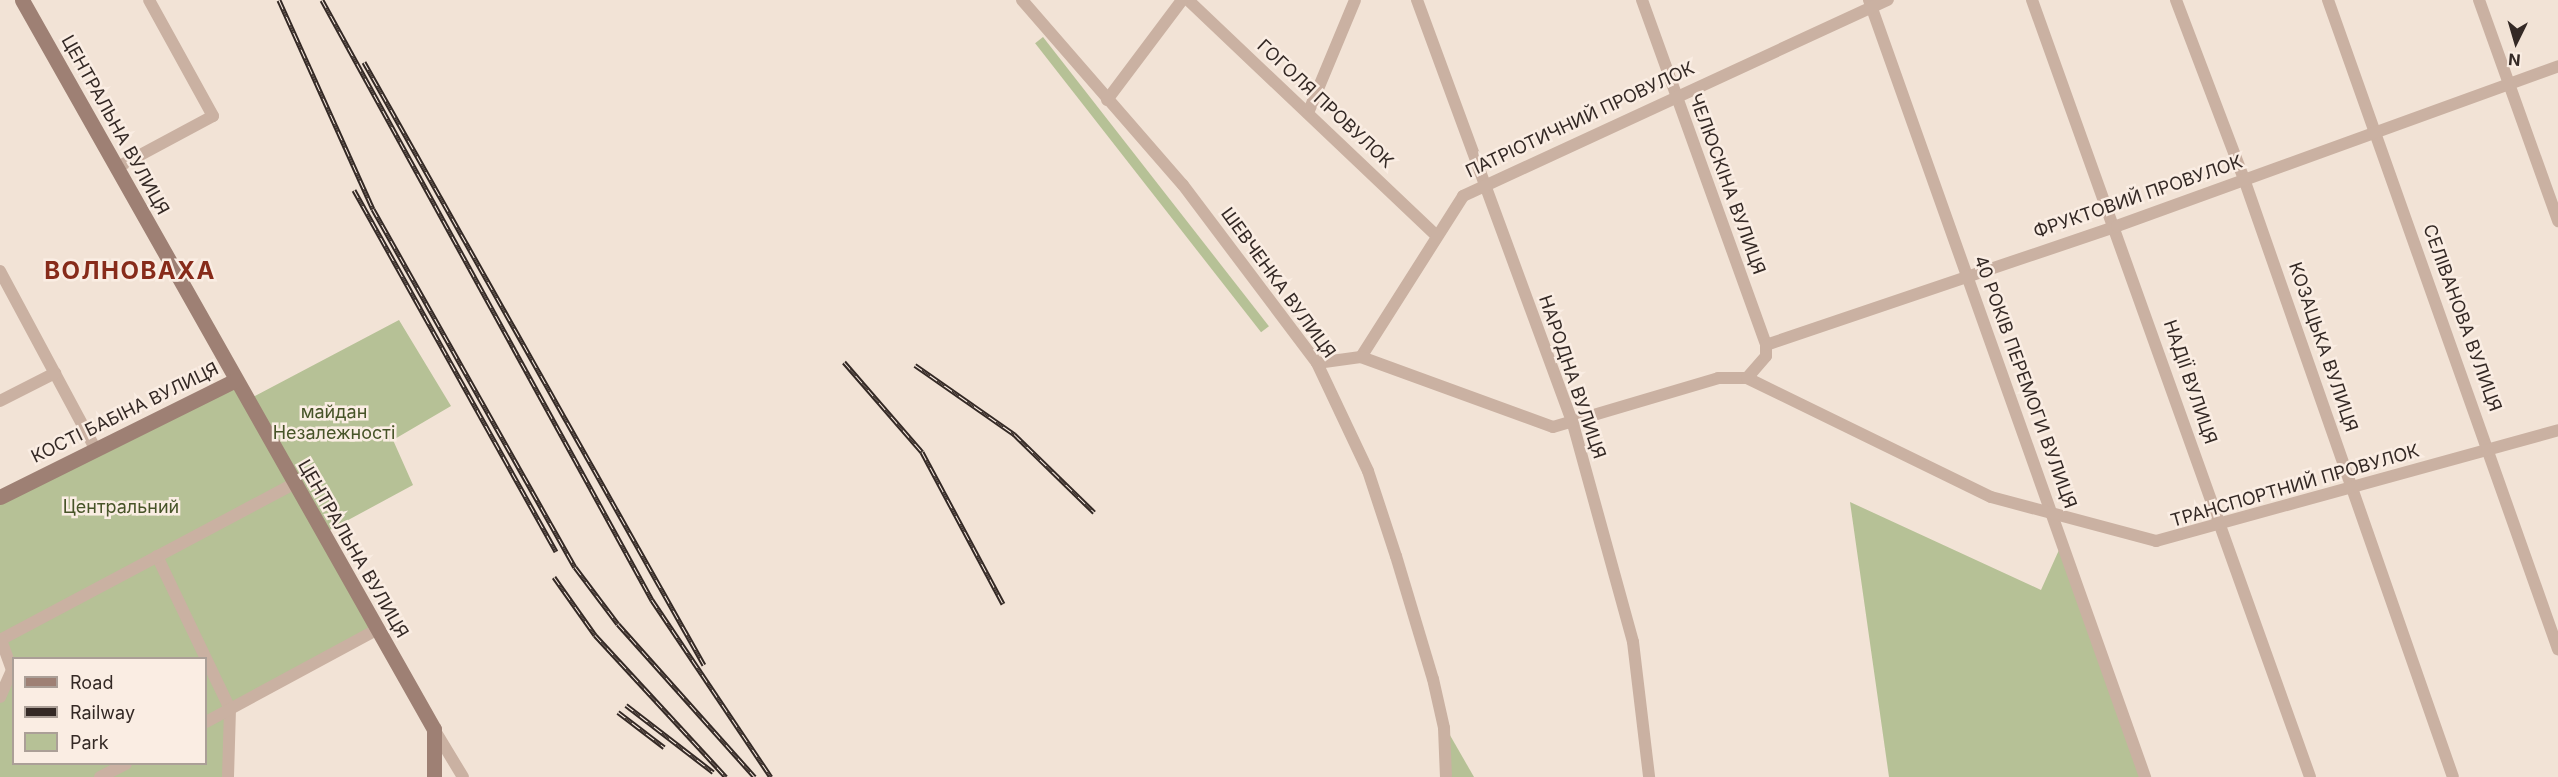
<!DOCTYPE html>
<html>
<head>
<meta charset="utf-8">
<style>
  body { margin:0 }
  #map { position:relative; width:2558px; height:777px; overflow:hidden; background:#f2e3d6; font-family:Inter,sans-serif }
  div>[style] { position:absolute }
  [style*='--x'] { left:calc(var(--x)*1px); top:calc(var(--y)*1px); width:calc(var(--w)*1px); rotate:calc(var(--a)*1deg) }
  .green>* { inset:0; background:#b6c196; transform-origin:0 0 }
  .street>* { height:12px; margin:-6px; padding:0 6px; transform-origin:6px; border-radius:6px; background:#cab1a2 }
  .secondary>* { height:15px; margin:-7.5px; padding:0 7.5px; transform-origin:7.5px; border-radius:7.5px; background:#9e8074 }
  .rail>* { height:5px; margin-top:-2.5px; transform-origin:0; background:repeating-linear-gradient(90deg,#faede3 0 9px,#342925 0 18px); box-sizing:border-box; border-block:2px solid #342925 }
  span { translate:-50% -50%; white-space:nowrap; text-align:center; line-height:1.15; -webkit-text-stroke:5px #faede3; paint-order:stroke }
  .street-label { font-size:18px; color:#342925 }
  .park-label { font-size:18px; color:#475428 }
  .district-label { font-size:24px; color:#872b1a; font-weight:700; letter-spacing:1.5px }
  .legend { position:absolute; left:12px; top:657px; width:195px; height:108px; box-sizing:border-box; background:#faede3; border:2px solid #ab9f97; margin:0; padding:8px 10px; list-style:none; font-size:18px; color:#342925 }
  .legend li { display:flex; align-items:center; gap:12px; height:30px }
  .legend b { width:30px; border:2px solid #ab9f97 }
  .north { position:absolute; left:2486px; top:12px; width:60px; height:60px; -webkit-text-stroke:4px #faede3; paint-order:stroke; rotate:185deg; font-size:16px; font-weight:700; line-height:24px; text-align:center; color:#342925 }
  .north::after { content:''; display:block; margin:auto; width:21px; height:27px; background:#342925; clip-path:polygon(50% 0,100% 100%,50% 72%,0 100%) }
</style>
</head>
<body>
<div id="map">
  <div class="green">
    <i style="left:1043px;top:37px;width:367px;height:10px;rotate:52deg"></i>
    <i style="clip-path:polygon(399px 320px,451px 406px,393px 440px,413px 485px,326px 532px,251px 398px)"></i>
    <i style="clip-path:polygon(evenodd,232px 382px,373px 632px,230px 709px,228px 777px,0 777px,0 697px,12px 670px,0 652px,0 497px,232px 382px,14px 658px,206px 658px,206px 764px,14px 764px,14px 658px)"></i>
    <i style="clip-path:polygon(1850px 502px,2041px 590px,2063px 541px,2145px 777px,1889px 777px)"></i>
    <i style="clip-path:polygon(1447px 730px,1474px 777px,1448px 777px)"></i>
  </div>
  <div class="street">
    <i style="--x:1022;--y:0;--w:245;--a:49"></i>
    <i style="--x:1183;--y:185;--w:223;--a:53"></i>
    <i style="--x:1317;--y:363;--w:119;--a:64.7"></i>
    <i style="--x:1368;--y:471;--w:89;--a:71.8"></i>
    <i style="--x:1396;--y:556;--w:128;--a:73.3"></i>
    <i style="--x:1433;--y:679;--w:50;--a:77.3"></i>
    <i style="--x:1444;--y:728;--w:49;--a:87.7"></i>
    <i style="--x:1188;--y:0;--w:342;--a:43.5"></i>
    <i style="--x:1417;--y:0;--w:452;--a:69.8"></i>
    <i style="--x:1573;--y:424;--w:226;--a:74.6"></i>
    <i style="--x:1633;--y:642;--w:136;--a:83.2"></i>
    <i style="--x:1642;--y:0;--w:367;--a:70.2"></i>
    <i style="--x:1869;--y:0;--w:825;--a:70.44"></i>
    <i style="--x:2032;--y:0;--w:825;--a:70.31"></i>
    <i style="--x:2176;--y:0;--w:191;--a:69.2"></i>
    <i style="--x:2244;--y:179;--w:633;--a:70.74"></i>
    <i style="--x:2328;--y:0;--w:689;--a:70.49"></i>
    <i style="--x:2479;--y:0;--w:235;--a:70.3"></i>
    <i style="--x:1107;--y:100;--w:125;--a:-53.1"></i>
    <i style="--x:1308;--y:113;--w:122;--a:-67.4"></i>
    <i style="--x:116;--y:168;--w:110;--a:-28.2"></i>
    <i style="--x:213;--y:116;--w:132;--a:-118.9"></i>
    <i style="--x:0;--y:271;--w:203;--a:61.8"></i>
    <i style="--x:1361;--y:357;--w:191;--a:-57.6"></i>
    <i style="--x:1463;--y:196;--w:468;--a:-24.8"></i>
    <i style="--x:1317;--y:363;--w:44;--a:-7.8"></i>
    <i style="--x:1361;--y:357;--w:204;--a:20"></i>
    <i style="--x:1553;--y:427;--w:172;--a:-16.5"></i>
    <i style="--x:1718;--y:378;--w:29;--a:0"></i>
    <i style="--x:1747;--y:378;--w:271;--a:26"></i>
    <i style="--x:1991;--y:497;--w:171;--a:14.9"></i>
    <i style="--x:2156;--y:541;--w:417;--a:-15.4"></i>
    <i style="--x:1747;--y:378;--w:29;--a:-49"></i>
    <i style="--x:1766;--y:356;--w:11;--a:-90"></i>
    <i style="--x:1766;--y:345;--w:371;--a:-18.7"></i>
    <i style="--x:2117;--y:226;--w:469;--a:-19.9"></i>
    <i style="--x:0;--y:401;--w:62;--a:-27"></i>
    <i style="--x:157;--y:556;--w:170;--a:64.5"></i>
    <i style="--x:230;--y:709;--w:68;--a:91.7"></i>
    <i style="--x:0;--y:640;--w:332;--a:-28"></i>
    <i style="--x:0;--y:697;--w:30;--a:-66"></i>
    <i style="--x:12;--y:670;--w:33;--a:-110"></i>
    <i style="--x:206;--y:722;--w:193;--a:-28.4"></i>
    <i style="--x:434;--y:729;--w:56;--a:58.9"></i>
    <i style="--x:100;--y:777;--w:29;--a:-27"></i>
  </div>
  <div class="secondary">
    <i style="--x:22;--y:0;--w:837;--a:60.53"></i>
    <i style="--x:434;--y:729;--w:48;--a:90"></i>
    <i style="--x:0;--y:497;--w:263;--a:-26.4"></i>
  </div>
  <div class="rail">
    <i style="--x:279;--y:0;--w:229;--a:65.8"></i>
    <i style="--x:373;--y:209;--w:411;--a:60.6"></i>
    <i style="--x:575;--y:567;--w:71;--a:53"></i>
    <i style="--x:618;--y:624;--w:205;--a:48.2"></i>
    <i style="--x:322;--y:0;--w:685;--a:61.19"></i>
    <i style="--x:652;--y:600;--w:213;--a:56.1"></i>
    <i style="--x:364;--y:62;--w:692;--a:60.58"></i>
    <i style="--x:354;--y:190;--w:414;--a:60.8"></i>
    <i style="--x:844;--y:362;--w:119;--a:49.1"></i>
    <i style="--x:922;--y:452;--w:172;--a:61.9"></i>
    <i style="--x:915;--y:365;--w:121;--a:34.9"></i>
    <i style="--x:1014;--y:434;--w:112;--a:44.3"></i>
    <i style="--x:554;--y:577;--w:71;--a:54.7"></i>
    <i style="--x:595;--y:635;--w:193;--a:47.3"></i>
    <i style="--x:626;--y:705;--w:110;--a:37.6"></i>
    <i style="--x:618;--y:712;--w:58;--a:37.3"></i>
  </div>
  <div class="street-label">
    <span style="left:1325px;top:104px;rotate:43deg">ГОГОЛЯ ПРОВУЛОК</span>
    <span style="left:1580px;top:120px;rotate:-25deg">ПАТРІОТИЧНИЙ ПРОВУЛОК</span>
    <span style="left:115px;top:125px;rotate:61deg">ЦЕНТРАЛЬНА ВУЛИЦЯ</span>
    <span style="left:1727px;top:184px;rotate:70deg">ЧЕЛЮСКІНА ВУЛИЦЯ</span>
    <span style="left:2138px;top:197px;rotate:-19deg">ФРУКТОВИЙ ПРОВУЛОК</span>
    <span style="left:1278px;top:283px;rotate:54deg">ШЕВЧЕНКА ВУЛИЦЯ</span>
    <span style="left:2462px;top:318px;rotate:70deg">СЕЛІВАНОВА ВУЛИЦЯ</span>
    <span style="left:2323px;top:347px;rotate:71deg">КОЗАЦЬКА ВУЛИЦЯ</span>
    <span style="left:1572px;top:377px;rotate:71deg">НАРОДНА ВУЛИЦЯ</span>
    <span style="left:2025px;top:382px;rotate:70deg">40 РОКІВ ПЕРЕМОГИ ВУЛИЦЯ</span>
    <span style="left:2190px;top:382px;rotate:71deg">НАДІЇ ВУЛИЦЯ</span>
    <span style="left:125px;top:413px;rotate:-26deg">КОСТІ БАБІНА ВУЛИЦЯ</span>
    <span style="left:2295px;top:486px;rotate:-16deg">ТРАНСПОРТНИЙ ПРОВУЛОК</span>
    <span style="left:353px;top:549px;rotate:60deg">ЦЕНТРАЛЬНА ВУЛИЦЯ</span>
  </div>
  <div class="park-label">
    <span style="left:334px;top:423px">майдан<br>Незалежності</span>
    <span style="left:121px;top:507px">Центральний</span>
  </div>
  <div class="district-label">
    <span style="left:130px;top:271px">ВОЛНОВАХА</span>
  </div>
  <ul class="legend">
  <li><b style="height:8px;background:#9e8074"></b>Road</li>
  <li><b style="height:8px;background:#342925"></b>Railway</li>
  <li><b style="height:16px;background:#b6c196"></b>Park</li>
  </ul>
  <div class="north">N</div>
</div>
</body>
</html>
